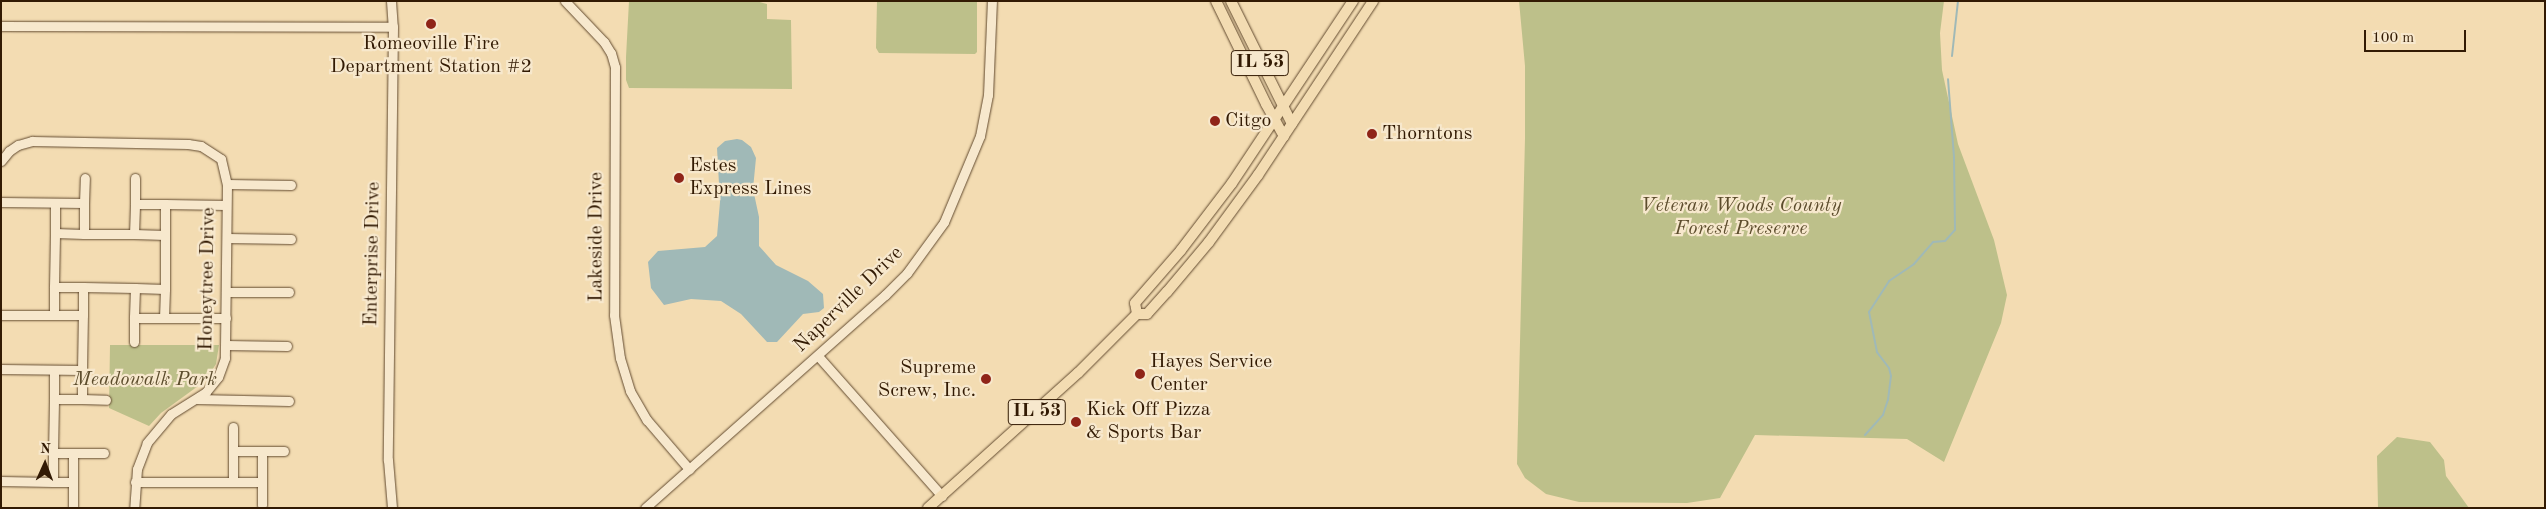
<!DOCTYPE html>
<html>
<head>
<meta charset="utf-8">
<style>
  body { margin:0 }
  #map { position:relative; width:2546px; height:509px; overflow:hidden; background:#f3dcb2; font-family:"Old Standard TT",serif }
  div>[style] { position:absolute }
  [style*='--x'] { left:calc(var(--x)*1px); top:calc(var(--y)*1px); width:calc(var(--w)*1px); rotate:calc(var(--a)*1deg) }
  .green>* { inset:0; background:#bdc08a }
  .water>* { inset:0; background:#a0b9b7 }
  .stream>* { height:2px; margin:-1px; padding:0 1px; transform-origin:1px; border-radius:1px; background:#a0b9b7 }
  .roads { filter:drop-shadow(0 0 1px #624a2f) drop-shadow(0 0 1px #624a2f) }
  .minor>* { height:9px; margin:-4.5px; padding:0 4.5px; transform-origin:4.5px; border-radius:4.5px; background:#f7e8cd }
  .major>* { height:10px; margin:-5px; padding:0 5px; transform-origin:5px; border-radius:5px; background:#f3dcb2 }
  .dots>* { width:14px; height:14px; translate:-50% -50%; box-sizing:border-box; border:2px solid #f7e8cd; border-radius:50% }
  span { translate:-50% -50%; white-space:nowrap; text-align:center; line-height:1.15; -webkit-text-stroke:4.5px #f7e8cd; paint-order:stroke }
  .shield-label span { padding:1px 4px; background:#f7e8cd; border:1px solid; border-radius:4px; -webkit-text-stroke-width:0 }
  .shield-label { font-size:19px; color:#321a03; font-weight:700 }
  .poi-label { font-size:20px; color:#321a03 }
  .left { translate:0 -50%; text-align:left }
  .right { translate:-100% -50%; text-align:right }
  .park-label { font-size:20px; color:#5c4c2c; font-style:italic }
  .street-label { font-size:20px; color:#321a03 }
  .frame { position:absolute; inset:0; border:2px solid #321a03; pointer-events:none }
  .north { position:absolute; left:20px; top:439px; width:50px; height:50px; -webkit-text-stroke:4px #f7e8cd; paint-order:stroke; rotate:2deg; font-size:14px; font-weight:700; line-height:20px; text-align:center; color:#321a03 }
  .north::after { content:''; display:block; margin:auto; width:18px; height:22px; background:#321a03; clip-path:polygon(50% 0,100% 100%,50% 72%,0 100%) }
  .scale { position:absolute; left:2364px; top:30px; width:102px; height:22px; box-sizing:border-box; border:2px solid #321a03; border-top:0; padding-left:6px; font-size:15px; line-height:18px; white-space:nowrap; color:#321a03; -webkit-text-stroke:4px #f7e8cd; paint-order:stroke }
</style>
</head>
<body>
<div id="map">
  <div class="green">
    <i style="clip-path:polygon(629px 1px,756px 1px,767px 4px,767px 19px,791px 20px,792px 89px,629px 88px,626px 80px,626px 57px)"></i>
    <i style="clip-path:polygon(877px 1px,977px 1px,977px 52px,975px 54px,879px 53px,876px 48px)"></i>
    <i style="clip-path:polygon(1519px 1px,1944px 1px,1940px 33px,1942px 70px,1958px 144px,1994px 240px,2007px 295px,2001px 323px,1944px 462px,1907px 439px,1755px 435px,1720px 498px,1687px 503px,1579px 502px,1546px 494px,1525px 478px,1517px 464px,1525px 138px,1525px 66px)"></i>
    <i style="clip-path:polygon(110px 345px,219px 345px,216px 364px,205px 381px,161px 413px,149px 426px,109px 408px)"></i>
    <i style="clip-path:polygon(2397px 437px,2430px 442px,2444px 460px,2446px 476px,2469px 508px,2378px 508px,2377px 456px)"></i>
  </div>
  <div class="water">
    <i style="clip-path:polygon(737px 139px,742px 140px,751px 147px,756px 158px,753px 189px,759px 217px,759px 246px,776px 265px,808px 281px,823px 294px,824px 308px,819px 312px,803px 314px,777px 342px,767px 342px,741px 314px,721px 301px,691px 299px,664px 305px,651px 288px,648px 262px,658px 251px,705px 247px,717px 236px,720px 202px,717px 148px,725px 141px)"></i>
  </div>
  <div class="stream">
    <i style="--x:1952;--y:56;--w:55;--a:-83.8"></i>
    <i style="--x:1865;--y:435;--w:27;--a:-48"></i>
    <i style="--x:1883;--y:415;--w:16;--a:-72"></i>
    <i style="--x:1888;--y:400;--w:24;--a:-83"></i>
    <i style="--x:1891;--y:376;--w:8;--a:-104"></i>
    <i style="--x:1889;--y:368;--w:20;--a:-127"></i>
    <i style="--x:1877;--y:352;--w:41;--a:-101.3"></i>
    <i style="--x:1869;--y:312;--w:37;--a:-57"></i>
    <i style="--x:1889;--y:281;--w:30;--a:-34"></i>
    <i style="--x:1914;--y:264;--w:29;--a:-49"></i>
    <i style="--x:1933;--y:242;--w:12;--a:-5"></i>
    <i style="--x:1945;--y:241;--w:15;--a:-48"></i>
    <i style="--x:1955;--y:230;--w:73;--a:-90.8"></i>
    <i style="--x:1954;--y:157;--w:78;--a:-94.4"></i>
  </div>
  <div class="roads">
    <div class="minor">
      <i style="--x:391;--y:1;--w:26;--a:86"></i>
      <i style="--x:393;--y:27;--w:433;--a:90.7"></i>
      <i style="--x:388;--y:460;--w:48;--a:85.2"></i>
      <i style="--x:565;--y:1;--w:57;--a:46.4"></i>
      <i style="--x:604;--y:42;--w:13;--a:58"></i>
      <i style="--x:611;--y:53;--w:15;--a:74"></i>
      <i style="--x:615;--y:67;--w:248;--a:90.2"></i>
      <i style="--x:614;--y:315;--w:43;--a:82.1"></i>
      <i style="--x:620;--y:358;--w:34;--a:73"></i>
      <i style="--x:630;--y:391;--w:34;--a:60"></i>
      <i style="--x:647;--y:420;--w:65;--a:49.4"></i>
      <i style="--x:1;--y:26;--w:392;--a:0.1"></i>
      <i style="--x:1;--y:161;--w:13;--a:-51"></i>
      <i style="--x:9;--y:151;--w:11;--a:-34"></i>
      <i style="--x:18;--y:145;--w:15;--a:-16"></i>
      <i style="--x:32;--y:141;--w:156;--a:1.1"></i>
      <i style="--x:188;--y:144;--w:13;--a:9"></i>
      <i style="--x:201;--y:146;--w:24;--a:33"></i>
      <i style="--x:221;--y:159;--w:26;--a:77"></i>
      <i style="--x:227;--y:184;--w:174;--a:90.7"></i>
      <i style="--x:225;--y:358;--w:20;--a:110"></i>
      <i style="--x:218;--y:377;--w:19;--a:129"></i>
      <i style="--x:206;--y:392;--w:41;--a:147.8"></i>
      <i style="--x:171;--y:414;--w:38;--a:130"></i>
      <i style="--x:147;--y:443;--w:28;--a:111"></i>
      <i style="--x:137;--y:469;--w:39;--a:94"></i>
      <i style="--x:227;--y:184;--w:64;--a:0.9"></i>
      <i style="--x:1;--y:202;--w:83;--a:0.7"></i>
      <i style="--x:84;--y:203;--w:31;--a:90"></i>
      <i style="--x:84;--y:234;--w:29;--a:-178"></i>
      <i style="--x:55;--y:233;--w:30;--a:-90"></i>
      <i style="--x:84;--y:203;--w:25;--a:-88"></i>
      <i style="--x:135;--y:204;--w:26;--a:-90"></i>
      <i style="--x:165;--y:204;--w:31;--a:90"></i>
      <i style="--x:165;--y:235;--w:31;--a:-178"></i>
      <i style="--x:134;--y:234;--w:30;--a:-88"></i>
      <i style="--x:135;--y:204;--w:30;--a:0"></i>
      <i style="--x:165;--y:204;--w:61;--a:0.9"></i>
      <i style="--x:84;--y:234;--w:50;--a:0"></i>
      <i style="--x:227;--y:238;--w:64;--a:0.9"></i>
      <i style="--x:54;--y:287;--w:54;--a:-88.9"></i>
      <i style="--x:83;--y:287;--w:52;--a:1.1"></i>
      <i style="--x:165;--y:289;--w:54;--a:-90"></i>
      <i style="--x:226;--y:292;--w:63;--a:0"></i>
      <i style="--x:1;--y:315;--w:82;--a:0"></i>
      <i style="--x:83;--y:315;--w:28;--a:-90"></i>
      <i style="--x:83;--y:287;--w:29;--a:180"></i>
      <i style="--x:54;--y:287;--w:28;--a:90"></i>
      <i style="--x:164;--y:318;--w:29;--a:-88"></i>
      <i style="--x:165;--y:289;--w:30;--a:-178"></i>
      <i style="--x:135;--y:288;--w:30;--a:92"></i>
      <i style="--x:134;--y:318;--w:92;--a:0"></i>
      <i style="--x:134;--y:342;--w:24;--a:-90"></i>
      <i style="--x:226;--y:345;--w:61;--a:0.9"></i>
      <i style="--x:818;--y:356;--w:187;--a:48.5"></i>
      <i style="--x:1;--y:369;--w:81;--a:0.7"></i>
      <i style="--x:82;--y:370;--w:29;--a:90"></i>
      <i style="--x:82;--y:399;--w:28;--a:180"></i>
      <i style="--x:54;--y:399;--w:29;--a:-90"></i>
      <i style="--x:82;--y:370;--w:55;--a:-89"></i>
      <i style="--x:82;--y:399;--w:24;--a:2"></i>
      <i style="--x:197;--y:399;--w:92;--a:1.2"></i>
      <i style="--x:233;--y:427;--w:24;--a:90"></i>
      <i style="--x:262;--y:451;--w:22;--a:0"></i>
      <i style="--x:53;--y:453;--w:54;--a:-88.9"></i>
      <i style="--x:73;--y:453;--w:31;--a:0"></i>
      <i style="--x:1;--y:481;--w:52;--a:1.1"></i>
      <i style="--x:53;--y:482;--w:20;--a:0"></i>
      <i style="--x:73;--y:482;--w:29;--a:-90"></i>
      <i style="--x:73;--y:453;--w:20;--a:180"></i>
      <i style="--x:53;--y:453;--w:29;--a:90"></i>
      <i style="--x:135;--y:482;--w:127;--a:0"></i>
      <i style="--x:262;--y:482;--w:31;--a:-90"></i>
      <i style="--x:262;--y:451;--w:29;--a:180"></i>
      <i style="--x:233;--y:451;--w:31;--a:90"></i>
      <i style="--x:262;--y:482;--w:23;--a:90"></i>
      <i style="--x:73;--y:506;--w:24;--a:-90"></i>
      <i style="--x:645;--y:508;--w:321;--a:-41.6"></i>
      <i style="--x:885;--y:295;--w:31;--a:-45"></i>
      <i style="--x:907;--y:273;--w:63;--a:-54"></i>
      <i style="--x:944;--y:222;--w:93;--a:-67.3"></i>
      <i style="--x:980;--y:136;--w:42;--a:-79"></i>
      <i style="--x:988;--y:95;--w:94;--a:-87.6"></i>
    </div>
    <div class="major">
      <i style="--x:1216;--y:1;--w:114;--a:64.1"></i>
      <i style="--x:1266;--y:104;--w:37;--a:61"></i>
      <i style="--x:1231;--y:1;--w:137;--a:63.6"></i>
      <i style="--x:1137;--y:314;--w:11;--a:-100"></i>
      <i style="--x:1135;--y:303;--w:70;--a:-49"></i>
      <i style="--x:1181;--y:250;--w:84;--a:-52.7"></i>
      <i style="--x:1232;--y:183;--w:219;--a:-56.4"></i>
      <i style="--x:928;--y:508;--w:202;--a:-42"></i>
      <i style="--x:1078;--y:373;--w:83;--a:-45"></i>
      <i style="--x:1137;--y:314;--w:10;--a:0"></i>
      <i style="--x:1147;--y:314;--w:30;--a:-48"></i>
      <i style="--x:1167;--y:292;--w:65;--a:-50"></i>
      <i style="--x:1209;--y:242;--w:83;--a:-53.8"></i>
      <i style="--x:1258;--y:175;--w:209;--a:-56.5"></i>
    </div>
  </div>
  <div class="dots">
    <i style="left:431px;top:24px;background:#8f2418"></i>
    <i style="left:1215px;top:121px;background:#8f2418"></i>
    <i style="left:1372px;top:134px;background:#8f2418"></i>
    <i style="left:679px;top:178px;background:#8f2418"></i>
    <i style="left:1140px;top:374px;background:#8f2418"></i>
    <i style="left:986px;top:379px;background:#8f2418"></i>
    <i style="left:1076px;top:422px;background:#8f2418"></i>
  </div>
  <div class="shield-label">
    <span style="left:1260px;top:63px">IL 53</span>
    <span style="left:1037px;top:412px">IL 53</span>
  </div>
  <div class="poi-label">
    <span style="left:431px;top:56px">Romeoville Fire<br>Department Station #2</span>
    <span class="left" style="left:1225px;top:121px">Citgo</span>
    <span class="left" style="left:1382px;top:134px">Thorntons</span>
    <span class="left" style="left:689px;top:178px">Estes<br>Express Lines</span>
    <span class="left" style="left:1150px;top:374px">Hayes Service<br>Center</span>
    <span class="right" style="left:976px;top:380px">Supreme<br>Screw, Inc.</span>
    <span class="left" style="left:1086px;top:422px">Kick Off Pizza<br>&amp; Sports Bar</span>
  </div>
  <div class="park-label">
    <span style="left:1741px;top:218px">Veteran Woods County<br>Forest Preserve</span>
    <span style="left:145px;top:380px">Meadowalk Park</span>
  </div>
  <div class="street-label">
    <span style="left:597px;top:237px;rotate:-90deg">Lakeside Drive</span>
    <span style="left:373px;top:254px;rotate:-89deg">Enterprise Drive</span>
    <span style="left:208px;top:279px;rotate:-89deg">Honeytree Drive</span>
    <span style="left:849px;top:300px;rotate:-44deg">Naperville Drive</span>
  </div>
  <div class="frame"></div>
  <div class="north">N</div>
  <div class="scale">100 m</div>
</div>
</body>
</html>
